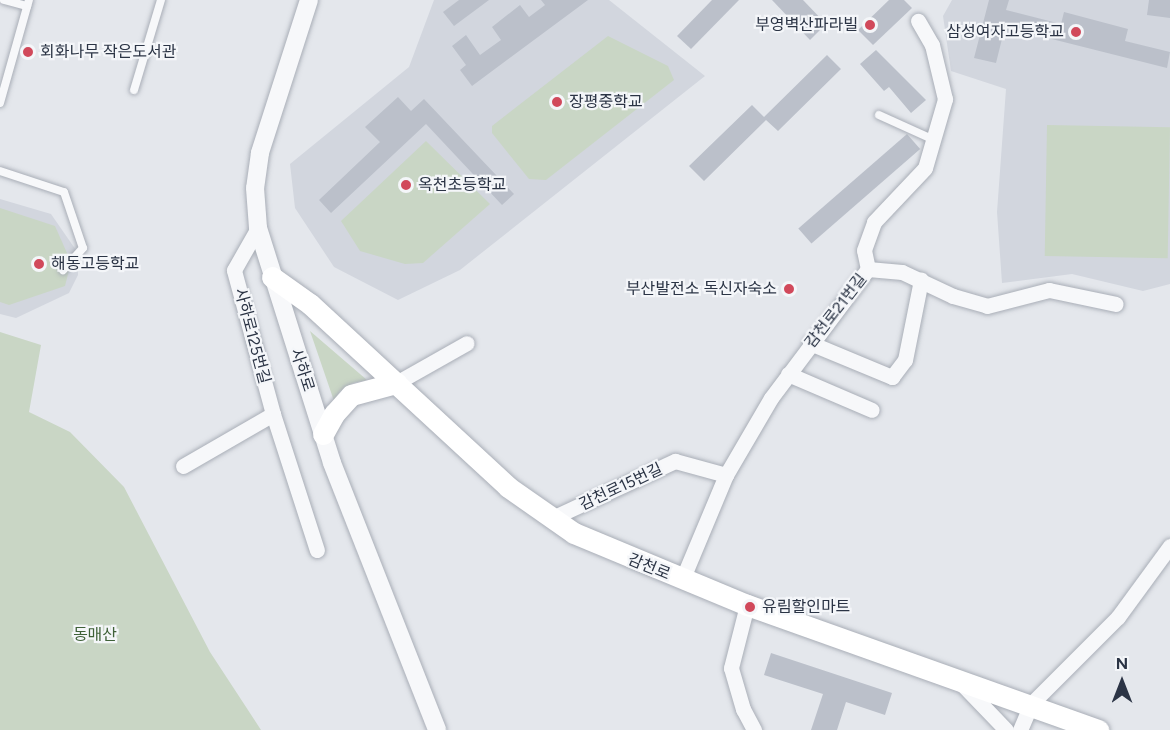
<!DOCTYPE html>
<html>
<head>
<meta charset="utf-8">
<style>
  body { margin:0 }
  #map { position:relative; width:1170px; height:730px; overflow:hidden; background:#e4e7ec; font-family:Figtree,"Noto Sans KR",sans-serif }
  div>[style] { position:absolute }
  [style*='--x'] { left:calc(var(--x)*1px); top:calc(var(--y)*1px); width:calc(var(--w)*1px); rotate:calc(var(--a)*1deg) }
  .built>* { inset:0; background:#d2d6de }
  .green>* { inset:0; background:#c9d6c5; transform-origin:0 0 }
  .building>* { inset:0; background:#bbc0ca; transform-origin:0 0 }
  .roads { filter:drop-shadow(0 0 2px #a9aeb7) drop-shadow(0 0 2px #a9aeb7) }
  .service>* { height:8px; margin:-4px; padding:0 4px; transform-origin:4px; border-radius:4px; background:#f7f8fa }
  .minor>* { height:15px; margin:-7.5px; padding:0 7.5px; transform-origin:7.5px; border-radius:7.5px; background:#f7f8fa }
  .tertiary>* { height:18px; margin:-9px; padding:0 9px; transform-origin:9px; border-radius:9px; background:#f7f8fa }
  .secondary>* { height:21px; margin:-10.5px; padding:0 10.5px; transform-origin:10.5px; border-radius:10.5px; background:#fff }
  .dots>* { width:16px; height:16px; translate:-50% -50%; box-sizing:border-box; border:3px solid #f4f6f9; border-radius:50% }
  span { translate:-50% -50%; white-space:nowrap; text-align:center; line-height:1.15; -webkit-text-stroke:4.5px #f4f6f9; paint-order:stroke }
  .poi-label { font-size:16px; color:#2b3445 }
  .right { translate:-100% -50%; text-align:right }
  .left { translate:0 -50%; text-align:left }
  .street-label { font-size:16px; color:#2b3445 }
  .park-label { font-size:16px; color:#3f6138 }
  .north { position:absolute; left:1092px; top:652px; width:60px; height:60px; -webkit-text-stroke:4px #f4f6f9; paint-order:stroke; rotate:0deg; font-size:16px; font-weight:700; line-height:24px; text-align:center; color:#2b3445 }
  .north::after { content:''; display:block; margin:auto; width:21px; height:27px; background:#2b3445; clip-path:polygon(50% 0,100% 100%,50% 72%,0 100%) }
</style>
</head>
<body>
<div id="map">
  <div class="built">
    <i style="clip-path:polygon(434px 0,609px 0,705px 76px,460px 270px,398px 300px,334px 267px,295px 208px,290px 164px,409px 67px)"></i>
    <i style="clip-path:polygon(952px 0,1170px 0,1170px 284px,1143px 291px,1072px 274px,1002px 283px,997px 212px,1006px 89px,951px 71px,943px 16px)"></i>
    <i style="clip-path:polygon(0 199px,51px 214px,78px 253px,78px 275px,69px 293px,16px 318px,0 314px)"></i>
  </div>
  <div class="green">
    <i style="clip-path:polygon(608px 36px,668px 66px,674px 80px,546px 180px,529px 179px,492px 133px,492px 126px)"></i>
    <i style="left:1047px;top:125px;width:123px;height:131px;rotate:1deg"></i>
    <i style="clip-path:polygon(426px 141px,490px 204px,423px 263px,405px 264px,360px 251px,341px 221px)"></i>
    <i style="clip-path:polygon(0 208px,55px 226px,71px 262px,65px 286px,9px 305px,0 302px)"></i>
    <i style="clip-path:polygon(310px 331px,367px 380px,353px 383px,340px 391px,334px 401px)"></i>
    <i style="clip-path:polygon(0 332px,41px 345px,29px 412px,70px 432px,124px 487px,210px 652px,261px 730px,0 730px)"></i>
  </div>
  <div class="building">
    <i style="clip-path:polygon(459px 0,489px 0,454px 26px,443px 12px)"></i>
    <i style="clip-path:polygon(541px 0,588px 0,472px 86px,460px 70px,466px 65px,452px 46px,466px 35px,480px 55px,501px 40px,492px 27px,520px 5px,529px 17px,545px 5px)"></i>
    <i style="clip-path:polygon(712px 0,739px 0,691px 49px,677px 36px)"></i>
    <i style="clip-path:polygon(772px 0,803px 0,826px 24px,810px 40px)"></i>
    <i style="clip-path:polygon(889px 0,904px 0,912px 8px,873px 45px,858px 30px)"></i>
    <i style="clip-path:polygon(989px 0,1009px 0,1006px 10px,1061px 24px,1064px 12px,1128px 29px,1125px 41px,1170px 52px,1167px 68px,1012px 29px,1010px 37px,1003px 35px,996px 63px,974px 58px)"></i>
    <i style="clip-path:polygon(1149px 0,1170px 0,1170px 18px,1147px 15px)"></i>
    <i style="clip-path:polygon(876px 50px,926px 100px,911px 113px,889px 87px,884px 91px,860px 64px)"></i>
    <i style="clip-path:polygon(827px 55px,841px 69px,778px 131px,766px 120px,704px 181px,689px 166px,752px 105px,764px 117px)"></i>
    <i style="clip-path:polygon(398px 97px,411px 111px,424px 99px,514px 194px,502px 205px,426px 124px,331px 213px,319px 200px,380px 142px,365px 127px)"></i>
    <i style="left:907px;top:134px;width:20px;height:144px;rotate:49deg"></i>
    <i style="clip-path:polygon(771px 653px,892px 693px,885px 715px,846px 702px,837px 730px,811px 730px,823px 694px,764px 675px)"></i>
  </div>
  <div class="roads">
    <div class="service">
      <i style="--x:4;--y:0;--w:24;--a:15"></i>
      <i style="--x:134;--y:90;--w:94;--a:-73.3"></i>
      <i style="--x:0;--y:103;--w:107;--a:-74.3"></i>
      <i style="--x:879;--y:115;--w:60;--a:24.4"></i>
      <i style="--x:0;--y:171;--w:67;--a:18.2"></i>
      <i style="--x:64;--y:192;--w:59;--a:71.3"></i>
      <i style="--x:83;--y:248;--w:30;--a:132"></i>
    </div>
    <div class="minor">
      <i style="--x:868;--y:269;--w:19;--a:-102"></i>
      <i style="--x:864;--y:250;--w:30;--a:-70"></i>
      <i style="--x:874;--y:222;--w:74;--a:-46.6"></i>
      <i style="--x:925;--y:168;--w:72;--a:-73.8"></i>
      <i style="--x:945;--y:99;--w:56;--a:-103.5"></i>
      <i style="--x:932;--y:45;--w:28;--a:-120"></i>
      <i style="--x:810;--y:343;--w:89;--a:22.5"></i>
      <i style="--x:892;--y:377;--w:21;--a:-53"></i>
      <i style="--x:905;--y:360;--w:82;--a:-78.7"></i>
      <i style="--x:788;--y:374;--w:91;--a:23.2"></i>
      <i style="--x:396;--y:383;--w:81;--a:-29.4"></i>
      <i style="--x:273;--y:414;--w:143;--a:72.1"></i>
      <i style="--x:183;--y:466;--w:104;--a:-30"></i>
      <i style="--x:273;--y:414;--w:149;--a:-105.2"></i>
      <i style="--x:234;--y:270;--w:48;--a:-60.3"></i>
      <i style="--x:550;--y:519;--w:138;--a:-24.9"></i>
      <i style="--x:675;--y:461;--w:53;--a:15.4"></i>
      <i style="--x:682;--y:580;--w:114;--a:-67.3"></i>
      <i style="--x:726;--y:475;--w:89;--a:-59.7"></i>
      <i style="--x:771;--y:398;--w:161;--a:-53.1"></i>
      <i style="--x:868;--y:269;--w:34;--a:5"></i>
      <i style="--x:902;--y:272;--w:56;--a:25.2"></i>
      <i style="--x:953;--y:296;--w:35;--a:16"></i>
      <i style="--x:987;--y:306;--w:64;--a:-14.5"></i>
      <i style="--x:1049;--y:290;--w:68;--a:11.8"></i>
      <i style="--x:747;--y:605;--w:65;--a:104.3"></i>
      <i style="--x:731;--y:668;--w:43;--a:73.7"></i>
      <i style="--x:743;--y:709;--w:24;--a:62"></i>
      <i style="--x:961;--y:683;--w:65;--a:46.2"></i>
      <i style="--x:1020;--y:730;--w:28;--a:-67"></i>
      <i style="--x:1031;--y:704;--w:123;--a:-45"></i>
      <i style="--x:1118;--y:617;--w:88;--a:-53.8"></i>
    </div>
    <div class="tertiary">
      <i style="--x:309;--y:0;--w:161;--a:107.8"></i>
      <i style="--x:260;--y:153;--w:35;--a:98"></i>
      <i style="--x:255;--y:188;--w:40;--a:85.7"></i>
      <i style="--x:258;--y:228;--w:246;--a:72.5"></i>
      <i style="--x:332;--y:463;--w:287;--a:68.5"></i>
    </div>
    <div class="secondary">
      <i style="--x:272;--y:277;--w:47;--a:35.4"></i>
      <i style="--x:310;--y:304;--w:270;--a:42.7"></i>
      <i style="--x:508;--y:487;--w:80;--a:34.9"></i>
      <i style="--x:574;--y:533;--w:187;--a:22.6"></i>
      <i style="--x:747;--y:605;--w:373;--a:19.6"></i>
      <i style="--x:323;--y:434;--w:23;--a:-61"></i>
      <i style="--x:334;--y:414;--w:25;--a:-48"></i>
      <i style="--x:351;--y:395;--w:47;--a:-14.9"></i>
    </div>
  </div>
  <div class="dots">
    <i style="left:870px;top:25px;background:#d1495b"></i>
    <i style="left:1076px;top:32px;background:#d1495b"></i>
    <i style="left:28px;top:52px;background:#d1495b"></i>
    <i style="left:557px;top:102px;background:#d1495b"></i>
    <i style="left:406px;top:185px;background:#d1495b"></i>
    <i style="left:39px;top:264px;background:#d1495b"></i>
    <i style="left:789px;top:289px;background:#d1495b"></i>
    <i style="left:750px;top:607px;background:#d1495b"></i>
  </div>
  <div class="poi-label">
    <span class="right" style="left:858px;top:25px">부영벽산파라빌</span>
    <span class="right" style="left:1064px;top:32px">삼성여자고등학교</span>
    <span class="left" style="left:40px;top:52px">회화나무 작은도서관</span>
    <span class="left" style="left:569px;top:102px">장평중학교</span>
    <span class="left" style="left:418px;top:185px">옥천초등학교</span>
    <span class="left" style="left:51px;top:264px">해동고등학교</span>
    <span class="right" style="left:777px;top:289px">부산발전소 독신자숙소</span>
    <span class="left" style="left:762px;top:607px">유림할인마트</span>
  </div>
  <div class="street-label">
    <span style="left:836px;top:311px;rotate:-52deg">감천로21번길</span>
    <span style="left:252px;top:336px;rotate:75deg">사하로125번길</span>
    <span style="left:302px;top:370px;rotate:72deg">사하로</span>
    <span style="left:621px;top:487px;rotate:-25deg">감천로15번길</span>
    <span style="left:649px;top:567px;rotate:22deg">감천로</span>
  </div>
  <div class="park-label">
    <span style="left:95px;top:635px">동매산</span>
  </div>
  <div class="north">N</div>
</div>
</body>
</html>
